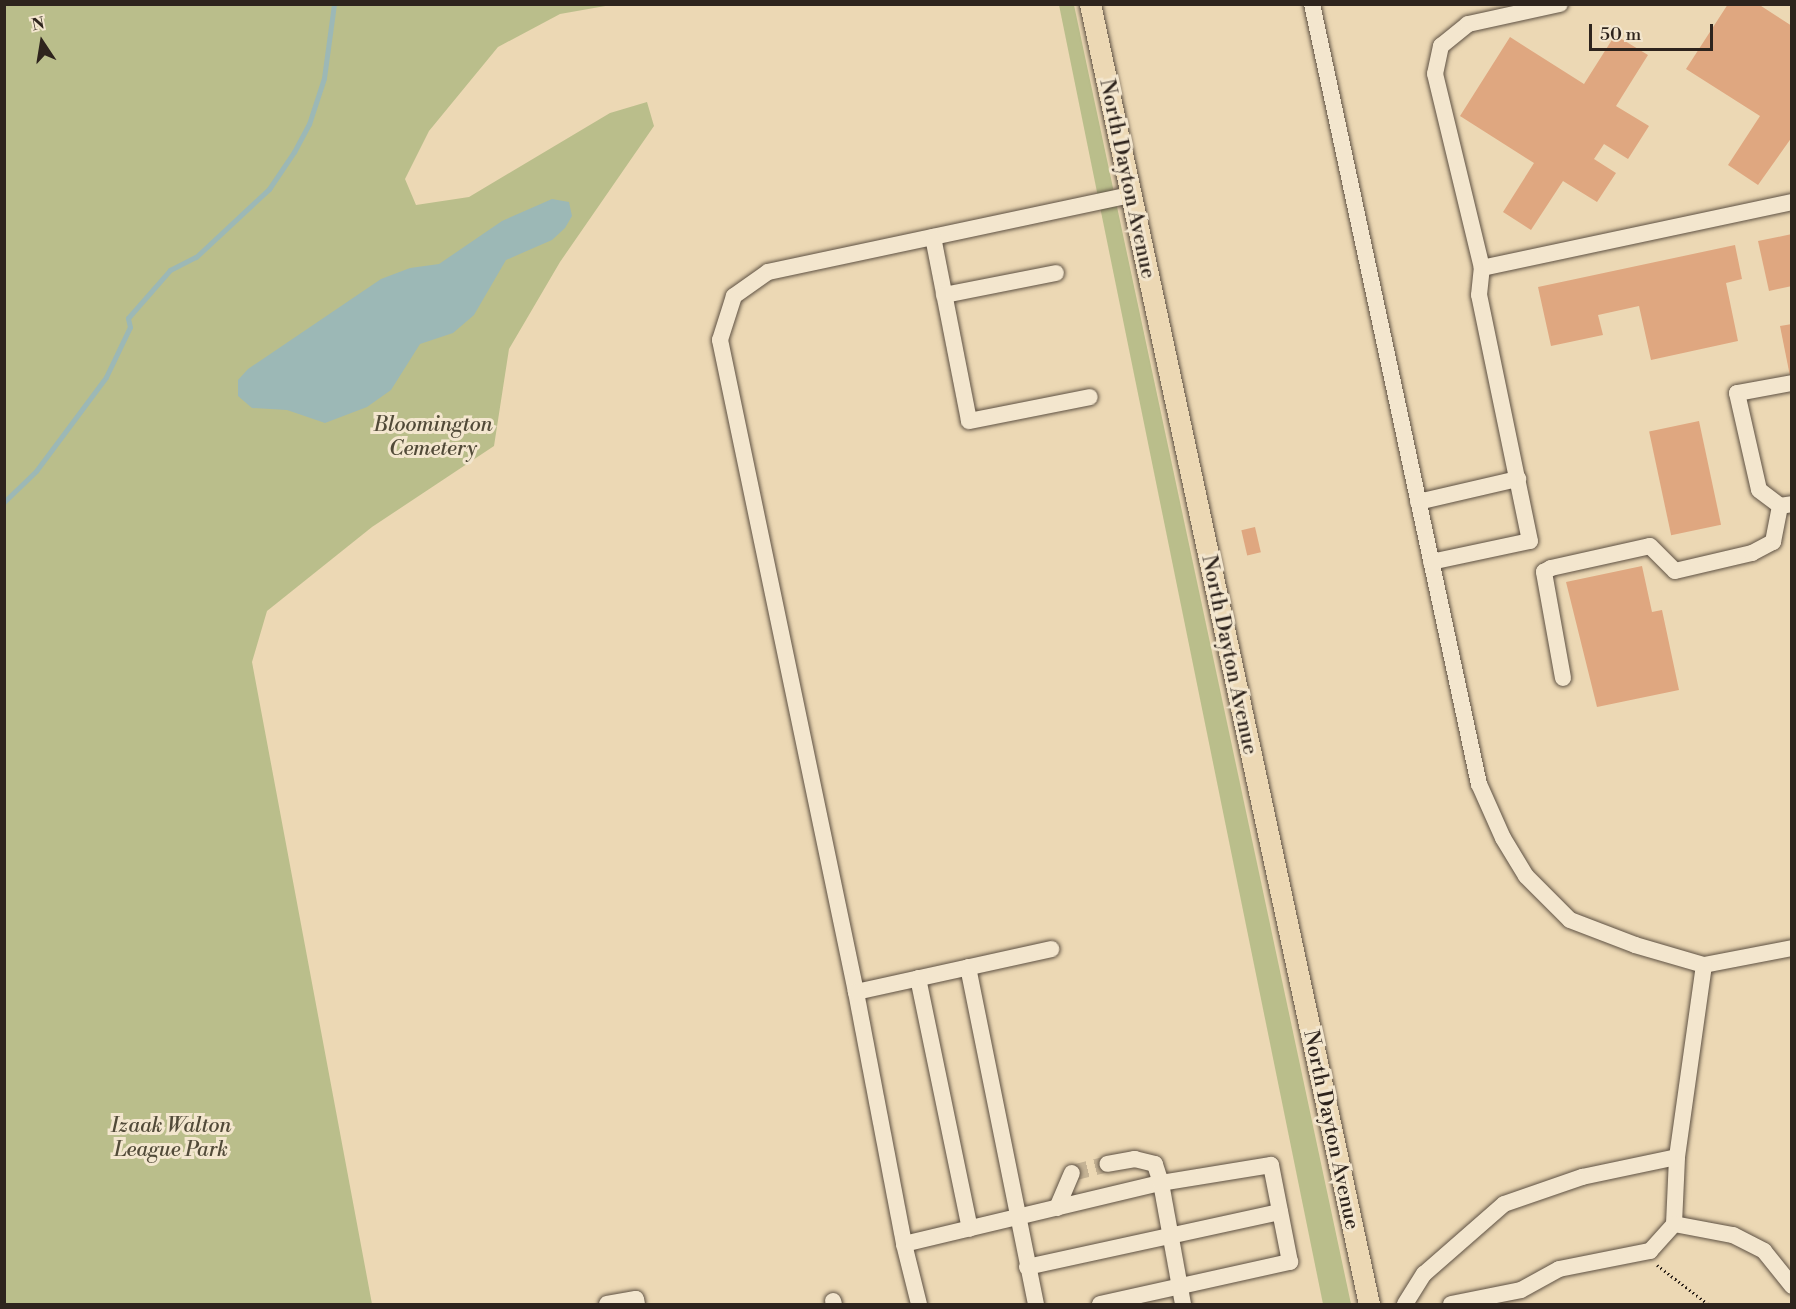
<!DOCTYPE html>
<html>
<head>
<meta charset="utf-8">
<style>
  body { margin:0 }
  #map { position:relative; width:1796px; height:1309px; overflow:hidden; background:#ecd8b4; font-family:"Libre Bodoni",serif }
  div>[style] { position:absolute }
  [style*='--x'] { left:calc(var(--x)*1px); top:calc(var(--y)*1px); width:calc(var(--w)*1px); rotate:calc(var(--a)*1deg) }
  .green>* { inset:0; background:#babe8b }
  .water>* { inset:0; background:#9cb8b6 }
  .stream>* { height:5px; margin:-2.5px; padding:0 2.5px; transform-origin:2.5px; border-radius:2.5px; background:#9cb8b6 }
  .building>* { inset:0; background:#dfa780; transform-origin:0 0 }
  .minor-tunnel>* { height:16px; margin-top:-8px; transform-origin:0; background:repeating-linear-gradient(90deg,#c6b496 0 16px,transparent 0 24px) }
  .path>* { height:3px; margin-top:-1.5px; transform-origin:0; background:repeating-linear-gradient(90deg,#2e241d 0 1.5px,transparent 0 4.5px) }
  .roads { filter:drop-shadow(0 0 2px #5e5143) drop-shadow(0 0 2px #5e5143) }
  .minor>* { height:16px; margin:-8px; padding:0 8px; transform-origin:8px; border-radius:8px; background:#f3e6ce }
  .major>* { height:21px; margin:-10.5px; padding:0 10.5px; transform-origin:10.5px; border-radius:10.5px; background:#ecd8b4 }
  span { translate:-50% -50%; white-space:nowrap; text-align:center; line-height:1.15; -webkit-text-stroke:6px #f3e6ce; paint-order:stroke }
  .street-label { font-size:21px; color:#2e241d }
  .park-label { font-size:21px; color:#514a38; font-style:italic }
  .frame { position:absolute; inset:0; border:6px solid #2e241d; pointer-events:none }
  .north { position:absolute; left:12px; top:12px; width:60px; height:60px; -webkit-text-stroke:4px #f3e6ce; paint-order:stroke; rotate:348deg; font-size:16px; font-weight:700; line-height:24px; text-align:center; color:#2e241d }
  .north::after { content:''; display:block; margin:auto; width:21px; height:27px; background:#2e241d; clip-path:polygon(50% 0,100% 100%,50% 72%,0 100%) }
  .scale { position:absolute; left:1589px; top:24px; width:124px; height:27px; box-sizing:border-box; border:3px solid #2e241d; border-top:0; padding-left:8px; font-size:18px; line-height:21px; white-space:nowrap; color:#2e241d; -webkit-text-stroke:4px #f3e6ce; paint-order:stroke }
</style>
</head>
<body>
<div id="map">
  <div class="green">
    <i style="clip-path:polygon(5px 5px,611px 5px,560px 14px,498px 47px,429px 131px,405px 179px,416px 205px,469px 197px,610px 113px,647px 102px,654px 126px,560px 262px,509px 349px,494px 446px,372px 527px,267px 611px,252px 662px,372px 1304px,5px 1304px)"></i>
    <i style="clip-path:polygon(1059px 5px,1074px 5px,1351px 1304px,1323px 1304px)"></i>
  </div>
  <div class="water">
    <i style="clip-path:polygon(552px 199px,569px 202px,572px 216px,565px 228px,552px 240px,506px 260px,474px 315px,453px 333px,420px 344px,391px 390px,367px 407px,325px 423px,287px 410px,252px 408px,238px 396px,238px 380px,248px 369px,381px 279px,410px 268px,439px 264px,502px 221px)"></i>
  </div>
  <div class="stream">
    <i style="--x:4;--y:502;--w:45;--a:-44.1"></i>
    <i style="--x:36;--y:471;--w:117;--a:-53.3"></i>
    <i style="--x:106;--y:377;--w:55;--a:-64.4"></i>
    <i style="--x:130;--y:327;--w:9;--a:-103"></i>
    <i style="--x:128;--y:318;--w:64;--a:-48.8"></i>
    <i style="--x:170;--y:270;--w:29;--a:-27"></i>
    <i style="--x:196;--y:257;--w:100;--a:-43"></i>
    <i style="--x:269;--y:189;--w:45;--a:-56"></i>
    <i style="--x:294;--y:152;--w:32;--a:-62"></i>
    <i style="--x:309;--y:124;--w:48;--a:-71.9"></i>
    <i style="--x:324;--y:78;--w:75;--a:-82.3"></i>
  </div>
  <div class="building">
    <i style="clip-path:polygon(1728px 4px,1758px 4px,1792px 26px,1792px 137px,1758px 185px,1728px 165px,1760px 116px,1686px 69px)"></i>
    <i style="clip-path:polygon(1615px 35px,1648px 55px,1616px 106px,1649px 126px,1628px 159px,1604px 144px,1594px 159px,1616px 173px,1597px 202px,1563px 181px,1531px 230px,1503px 212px,1534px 163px,1460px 116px,1510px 37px,1584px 84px)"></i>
    <i style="clip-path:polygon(1792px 234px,1792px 286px,1769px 291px,1758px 241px)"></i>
    <i style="clip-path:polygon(1735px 245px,1742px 279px,1726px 283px,1738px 341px,1651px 360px,1639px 306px,1598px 315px,1603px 335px,1551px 346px,1538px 287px)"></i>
    <i style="clip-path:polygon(1792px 324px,1792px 376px,1790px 376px,1780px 326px)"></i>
    <i style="left:1699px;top:421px;width:106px;height:51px;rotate:78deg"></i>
    <i style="left:1255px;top:527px;width:26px;height:14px;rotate:77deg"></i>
    <i style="clip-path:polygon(1642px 566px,1652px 612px,1662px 610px,1679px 690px,1597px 707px,1566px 582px)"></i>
  </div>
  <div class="minor-tunnel">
    <i style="--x:1072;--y:1173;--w:36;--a:-14"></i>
  </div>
  <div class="path">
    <i style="--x:1657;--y:1265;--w:64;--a:37.4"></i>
  </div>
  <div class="roads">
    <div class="minor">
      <i style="--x:1312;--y:4;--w:798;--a:77.92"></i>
      <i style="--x:1479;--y:784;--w:59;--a:66"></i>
      <i style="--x:1503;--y:838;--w:44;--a:58.8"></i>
      <i style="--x:1526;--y:876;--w:62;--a:45"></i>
      <i style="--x:1570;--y:920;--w:70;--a:21"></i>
      <i style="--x:1635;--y:945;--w:72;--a:16.2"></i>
      <i style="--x:1704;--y:965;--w:90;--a:-10.9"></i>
      <i style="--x:1130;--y:195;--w:370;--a:168"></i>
      <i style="--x:768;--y:272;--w:42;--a:144.8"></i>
      <i style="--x:734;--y:296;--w:46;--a:107.7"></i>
      <i style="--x:720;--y:340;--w:666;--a:78.22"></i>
      <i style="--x:856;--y:992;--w:257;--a:79.2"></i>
      <i style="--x:904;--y:1244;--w:264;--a:-13.4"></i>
      <i style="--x:1161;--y:1183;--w:123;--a:79.7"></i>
      <i style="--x:933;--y:237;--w:187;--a:78.9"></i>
      <i style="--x:969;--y:421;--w:123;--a:-11.2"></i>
      <i style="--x:1482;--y:268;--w:317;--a:-12"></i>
      <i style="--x:944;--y:295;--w:114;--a:-11.1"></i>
      <i style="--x:1792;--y:383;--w:56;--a:169.7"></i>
      <i style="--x:1737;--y:393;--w:99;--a:77.2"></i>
      <i style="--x:1759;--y:490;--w:26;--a:37"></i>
      <i style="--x:1780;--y:506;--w:12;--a:-9"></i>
      <i style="--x:1418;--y:502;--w:103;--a:-13"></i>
      <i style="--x:1431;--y:562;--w:101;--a:-12"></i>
      <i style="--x:1530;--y:541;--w:251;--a:-101.7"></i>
      <i style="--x:1479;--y:295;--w:27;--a:-84"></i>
      <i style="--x:1482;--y:268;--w:200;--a:-103.6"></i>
      <i style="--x:1435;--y:74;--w:29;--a:-78"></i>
      <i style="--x:1441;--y:46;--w:35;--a:-39"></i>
      <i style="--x:1468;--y:24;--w:94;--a:-12.3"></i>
      <i style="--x:1563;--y:678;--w:108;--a:-100.2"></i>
      <i style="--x:1544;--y:572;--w:8;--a:-30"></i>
      <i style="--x:1551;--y:568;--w:101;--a:-12.5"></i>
      <i style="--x:1650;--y:546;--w:35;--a:45"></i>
      <i style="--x:1675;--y:571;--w:79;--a:-13.2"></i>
      <i style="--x:1752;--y:553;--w:24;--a:-28"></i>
      <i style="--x:1773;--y:542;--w:37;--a:-79"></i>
      <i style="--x:968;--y:967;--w:344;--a:78.6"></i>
      <i style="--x:918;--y:978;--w:256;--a:78.3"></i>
      <i style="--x:856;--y:992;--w:200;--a:-12.4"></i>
      <i style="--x:1057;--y:1208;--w:38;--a:-67"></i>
      <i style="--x:1674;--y:1224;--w:67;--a:-87.4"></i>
      <i style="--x:1677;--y:1157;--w:194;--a:-82"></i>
      <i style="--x:904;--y:1244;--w:62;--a:76"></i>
      <i style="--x:1027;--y:1267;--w:259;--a:-12.3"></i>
      <i style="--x:833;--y:1301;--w:3;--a:72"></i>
      <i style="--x:607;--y:1304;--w:29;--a:-10"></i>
      <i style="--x:636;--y:1299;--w:5;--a:79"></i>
      <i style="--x:1100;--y:1304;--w:195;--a:-12.5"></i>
      <i style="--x:1290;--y:1262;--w:99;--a:-101.1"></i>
      <i style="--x:1271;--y:1165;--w:111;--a:170.7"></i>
      <i style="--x:1161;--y:1183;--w:20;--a:-108"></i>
      <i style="--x:1155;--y:1164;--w:21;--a:-166"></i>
      <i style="--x:1135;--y:1159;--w:28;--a:170"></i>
      <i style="--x:1405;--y:1304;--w:36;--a:-58"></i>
      <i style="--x:1424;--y:1274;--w:106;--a:-41.2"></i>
      <i style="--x:1504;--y:1204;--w:83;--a:-19.1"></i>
      <i style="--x:1582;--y:1177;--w:97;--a:-11.9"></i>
      <i style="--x:1451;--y:1304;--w:71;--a:-11.3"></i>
      <i style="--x:1521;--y:1290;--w:43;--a:-28.9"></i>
      <i style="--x:1559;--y:1269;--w:93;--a:-11.2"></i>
      <i style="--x:1650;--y:1251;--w:36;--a:-48"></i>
      <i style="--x:1674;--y:1224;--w:60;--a:10.6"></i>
      <i style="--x:1733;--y:1235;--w:35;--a:27"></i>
      <i style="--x:1764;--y:1251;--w:45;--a:51.3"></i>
    </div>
    <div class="major">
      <i style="--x:1090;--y:4;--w:1330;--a:77.89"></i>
    </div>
  </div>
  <div class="street-label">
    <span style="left:1127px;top:179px;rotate:78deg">North Dayton Avenue</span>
    <span style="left:1229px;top:655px;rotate:78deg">North Dayton Avenue</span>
    <span style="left:1331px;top:1130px;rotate:78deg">North Dayton Avenue</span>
  </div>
  <div class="park-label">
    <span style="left:433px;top:437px">Bloomington<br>Cemetery</span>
    <span style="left:171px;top:1138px">Izaak Walton<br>League Park</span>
  </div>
  <div class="frame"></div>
  <div class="north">N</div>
  <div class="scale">50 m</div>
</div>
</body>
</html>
